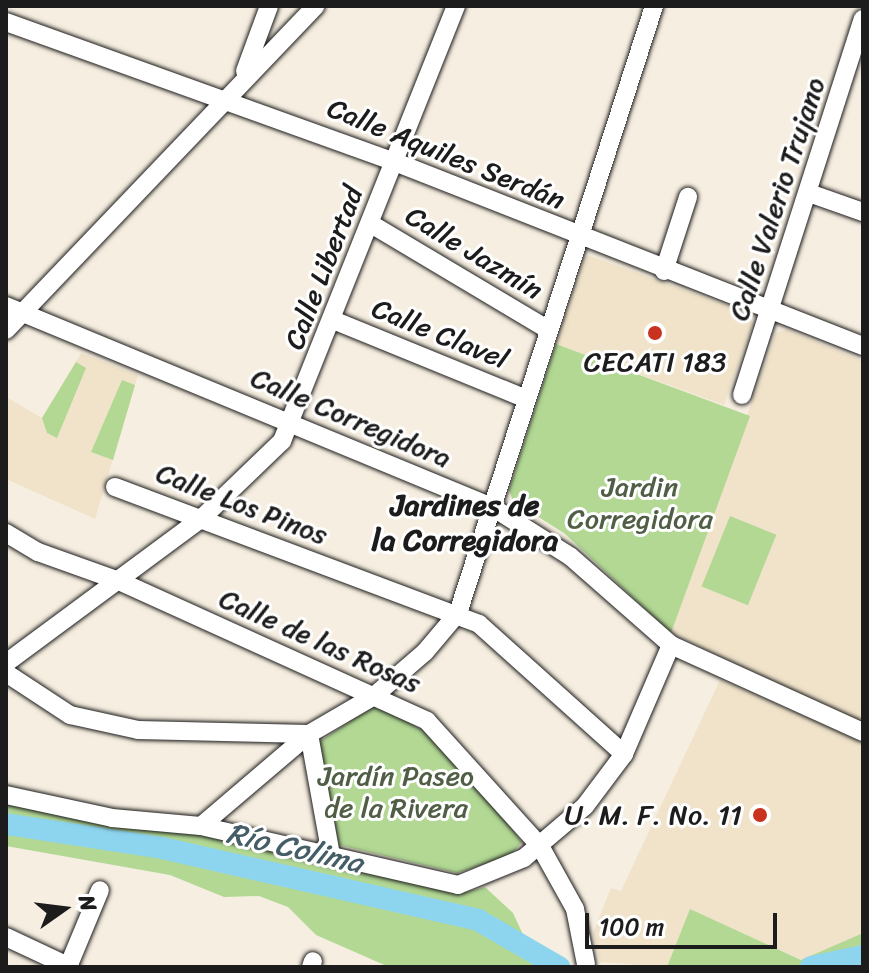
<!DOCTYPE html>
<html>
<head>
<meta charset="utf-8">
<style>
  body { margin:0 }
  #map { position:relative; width:869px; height:973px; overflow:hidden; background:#f6eee0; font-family:Sriracha,sans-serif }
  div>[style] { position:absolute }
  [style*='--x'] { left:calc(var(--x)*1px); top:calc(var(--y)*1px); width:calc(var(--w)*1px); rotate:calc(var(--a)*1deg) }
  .built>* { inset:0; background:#f0e3ca }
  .green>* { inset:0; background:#b2d894; transform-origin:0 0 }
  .river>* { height:22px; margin:-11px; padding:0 11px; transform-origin:11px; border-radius:11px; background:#8dd5ee }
  .roads { filter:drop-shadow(0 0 2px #1c1c1c) drop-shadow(0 0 2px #1c1c1c) }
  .minor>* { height:18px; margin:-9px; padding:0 9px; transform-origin:9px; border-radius:9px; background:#fff }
  .dots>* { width:22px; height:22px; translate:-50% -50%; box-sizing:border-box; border:4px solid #fff; border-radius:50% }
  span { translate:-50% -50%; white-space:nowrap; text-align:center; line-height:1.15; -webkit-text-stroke:6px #fff; paint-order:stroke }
  .street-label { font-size:28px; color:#1c1c1c }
  .poi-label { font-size:28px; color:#1c1c1c }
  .right { translate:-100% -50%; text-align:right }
  .park-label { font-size:28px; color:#505e46 }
  .neighbourhood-label { font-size:30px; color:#1c1c1c; font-weight:700 }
  .water-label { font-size:30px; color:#445d66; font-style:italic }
  .frame { position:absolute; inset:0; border:8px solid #1c1c1c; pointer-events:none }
  .north { position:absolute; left:24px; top:869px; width:80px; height:80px; -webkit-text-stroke:6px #fff; paint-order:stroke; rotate:76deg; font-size:22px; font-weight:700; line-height:32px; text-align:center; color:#1c1c1c }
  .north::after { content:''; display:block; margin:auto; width:28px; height:36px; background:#1c1c1c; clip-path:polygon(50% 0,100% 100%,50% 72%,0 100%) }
  .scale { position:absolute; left:585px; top:913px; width:192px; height:36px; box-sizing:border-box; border:4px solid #1c1c1c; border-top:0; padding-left:10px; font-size:24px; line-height:28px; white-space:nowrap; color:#1c1c1c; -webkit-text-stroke:6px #fff; paint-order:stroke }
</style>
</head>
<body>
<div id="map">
  <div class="built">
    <i style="clip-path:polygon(590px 256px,746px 312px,753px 323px,724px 405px,556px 344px,585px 257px)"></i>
    <i style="clip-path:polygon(786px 329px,863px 361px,863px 723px,671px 633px,776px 333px)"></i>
    <i style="clip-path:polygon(81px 353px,138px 375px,95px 519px,6px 479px,6px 397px,42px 418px)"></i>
    <i style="clip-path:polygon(720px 680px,863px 742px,863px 933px,802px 960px,691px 910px,667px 967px,600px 962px,593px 933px,611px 888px,621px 891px)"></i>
  </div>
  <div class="green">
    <i style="clip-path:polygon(556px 344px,750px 416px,671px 633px,564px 533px,513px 501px,509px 490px)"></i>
    <i style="clip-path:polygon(76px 362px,86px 368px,57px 438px,47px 433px,42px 418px)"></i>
    <i style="clip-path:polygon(122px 380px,135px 385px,113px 460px,91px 452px)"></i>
    <i style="left:730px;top:516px;width:50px;height:76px;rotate:22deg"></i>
    <i style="clip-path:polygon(376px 704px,424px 731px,465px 769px,522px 842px,510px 856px,457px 873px,339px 845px,319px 742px)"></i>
    <i style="clip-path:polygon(6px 803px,117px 827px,202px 835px,462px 893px,485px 887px,513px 913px,538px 967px,389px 967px,316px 935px,288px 907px,259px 896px,224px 897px,170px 875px,6px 846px)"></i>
    <i style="clip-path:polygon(690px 909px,801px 960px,863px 933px,863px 967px,667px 967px)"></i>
  </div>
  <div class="river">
    <i style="--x:6;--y:824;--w:158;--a:8.7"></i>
    <i style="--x:162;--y:848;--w:324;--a:12.8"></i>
    <i style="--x:478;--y:920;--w:94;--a:30.1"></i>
    <i style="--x:811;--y:967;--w:53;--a:-11.9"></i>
  </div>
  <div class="roads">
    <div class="minor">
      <i style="--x:6;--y:22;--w:413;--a:19.8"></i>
      <i style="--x:395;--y:162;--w:503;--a:21.46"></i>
      <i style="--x:245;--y:71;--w:69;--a:-69.7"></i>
      <i style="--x:809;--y:193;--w:57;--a:19.4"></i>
      <i style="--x:371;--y:224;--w:207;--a:30.8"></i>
      <i style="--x:664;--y:271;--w:78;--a:-72"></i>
      <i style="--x:6;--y:306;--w:526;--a:22.47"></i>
      <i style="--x:492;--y:507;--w:93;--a:32.3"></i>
      <i style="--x:571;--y:557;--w:133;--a:41.3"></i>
      <i style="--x:671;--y:645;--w:211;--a:24.4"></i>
      <i style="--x:333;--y:320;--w:209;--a:22.2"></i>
      <i style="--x:6;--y:330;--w:448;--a:-46.3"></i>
      <i style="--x:742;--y:395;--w:395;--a:-72.2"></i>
      <i style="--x:115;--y:487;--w:389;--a:20.6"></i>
      <i style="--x:479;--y:624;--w:195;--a:41.9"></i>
      <i style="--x:6;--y:533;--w:37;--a:31"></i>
      <i style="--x:38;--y:552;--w:86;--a:19.7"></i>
      <i style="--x:119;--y:581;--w:338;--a:24.4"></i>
      <i style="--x:427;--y:721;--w:169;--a:47.9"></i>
      <i style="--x:540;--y:846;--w:72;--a:60.9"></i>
      <i style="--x:575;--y:909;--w:56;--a:78.7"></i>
      <i style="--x:6;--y:663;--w:245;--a:-36.5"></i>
      <i style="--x:203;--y:517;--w:110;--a:-43.9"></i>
      <i style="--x:282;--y:441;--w:469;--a:-68.2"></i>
      <i style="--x:6;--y:673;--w:77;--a:33.3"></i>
      <i style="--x:70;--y:715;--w:70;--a:12.4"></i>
      <i style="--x:138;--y:730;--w:171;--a:1.3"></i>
      <i style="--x:309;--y:734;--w:123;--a:79.7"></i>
      <i style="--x:6;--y:795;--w:108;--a:12.2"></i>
      <i style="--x:112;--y:818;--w:89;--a:5.1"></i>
      <i style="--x:201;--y:826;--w:264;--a:12.9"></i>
      <i style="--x:458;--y:885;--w:71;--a:-22.2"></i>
      <i style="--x:524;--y:858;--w:80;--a:-40.4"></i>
      <i style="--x:585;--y:806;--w:65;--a:-53.1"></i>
      <i style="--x:624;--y:754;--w:119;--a:-66.7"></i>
      <i style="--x:201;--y:826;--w:142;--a:-40.4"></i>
      <i style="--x:309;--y:734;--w:75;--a:-30.3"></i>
      <i style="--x:374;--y:696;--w:67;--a:-40.8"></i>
      <i style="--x:425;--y:652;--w:51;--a:-49.8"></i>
      <i style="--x:458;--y:613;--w:638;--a:-72.1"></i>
      <i style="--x:6;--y:937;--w:71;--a:25.1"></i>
      <i style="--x:68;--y:967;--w:83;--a:-67.4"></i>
      <i style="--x:311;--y:967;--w:6;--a:-72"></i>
    </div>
  </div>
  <div class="dots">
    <i style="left:655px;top:333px;background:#c8321e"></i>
    <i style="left:760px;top:815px;background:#c8321e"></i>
  </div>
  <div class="street-label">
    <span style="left:446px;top:154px;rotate:22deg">Calle Aquiles Serdán</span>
    <span style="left:777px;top:199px;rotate:-72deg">Calle Valerio Trujano</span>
    <span style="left:474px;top:253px;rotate:31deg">Calle Jazmín</span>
    <span style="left:324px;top:268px;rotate:-69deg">Calle Libertad</span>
    <span style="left:440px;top:334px;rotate:22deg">Calle Clavel</span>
    <span style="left:351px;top:418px;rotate:23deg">Calle Corregidora</span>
    <span style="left:242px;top:504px;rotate:21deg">Calle Los Pinos</span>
    <span style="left:320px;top:641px;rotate:24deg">Calle de las Rosas</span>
  </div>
  <div class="poi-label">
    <span style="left:655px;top:362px">CECATI 183</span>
    <span class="right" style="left:742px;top:815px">U. M. F. No. 11</span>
  </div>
  <div class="park-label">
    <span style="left:640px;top:503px">Jardin<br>Corregidora</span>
    <span style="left:396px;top:792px">Jardín Paseo<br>de la Rivera</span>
  </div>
  <div class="neighbourhood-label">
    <span style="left:465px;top:522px">Jardines de<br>la Corregidora</span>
  </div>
  <div class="water-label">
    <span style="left:295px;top:848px;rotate:13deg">Río Colima</span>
  </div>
  <div class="frame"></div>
  <div class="north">N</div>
  <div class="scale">100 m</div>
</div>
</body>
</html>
